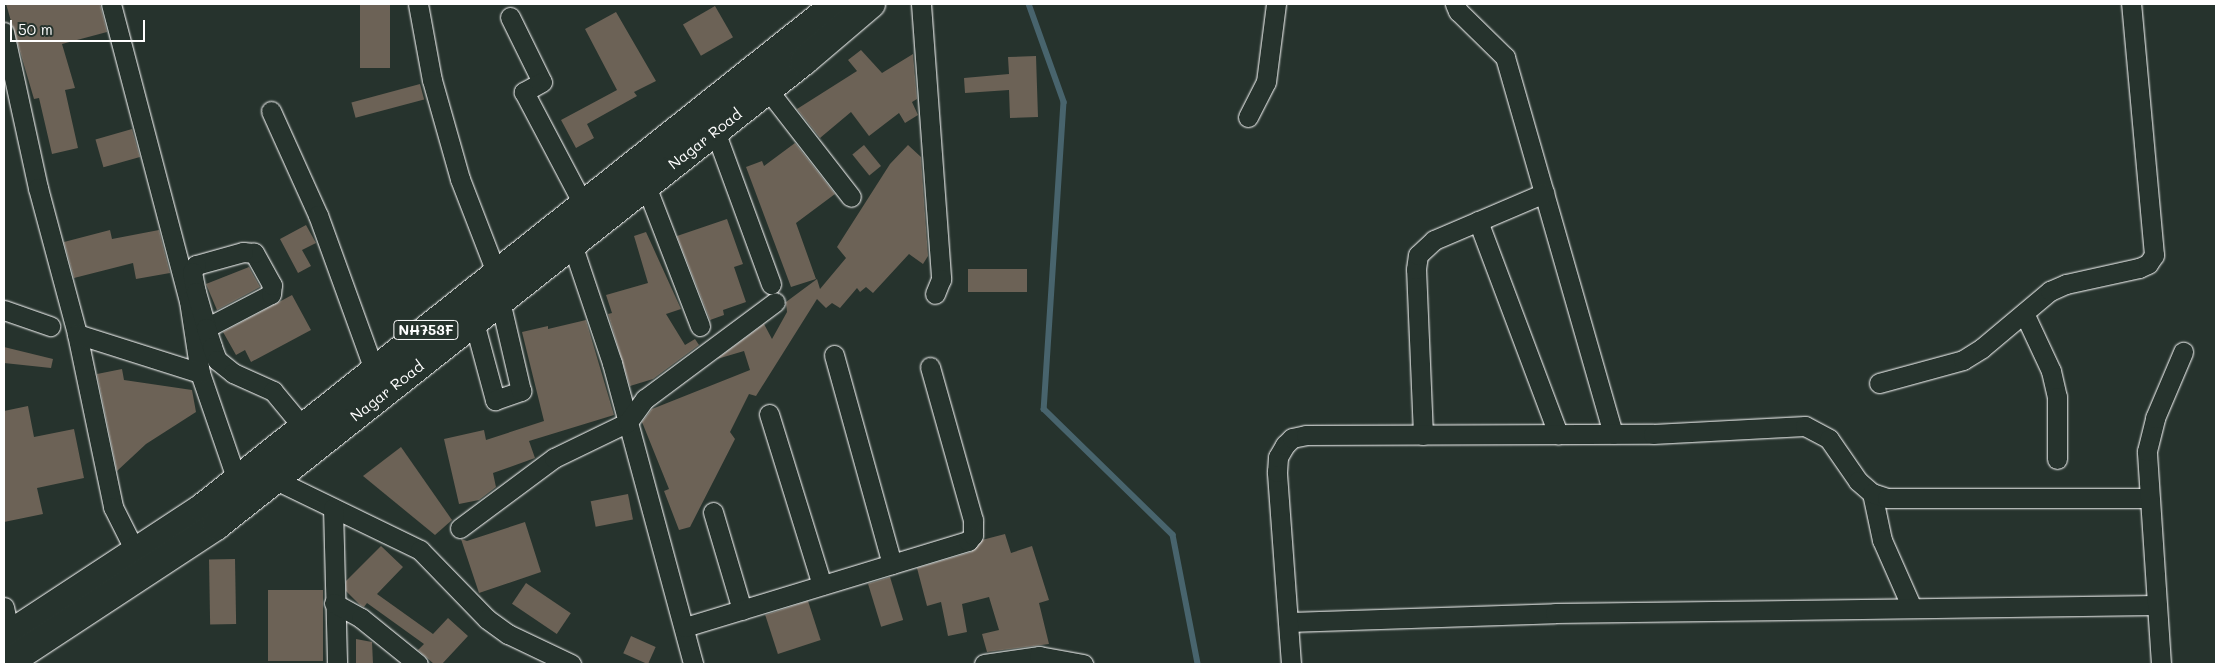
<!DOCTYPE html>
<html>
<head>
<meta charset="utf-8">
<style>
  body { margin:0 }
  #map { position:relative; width:2220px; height:668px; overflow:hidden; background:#26332d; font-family:Mali,sans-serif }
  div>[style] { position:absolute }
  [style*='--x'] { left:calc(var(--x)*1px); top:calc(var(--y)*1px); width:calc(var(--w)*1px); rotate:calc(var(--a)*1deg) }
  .stream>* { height:5.5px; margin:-2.75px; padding:0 2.75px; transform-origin:2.75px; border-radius:2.75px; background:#48646d }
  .building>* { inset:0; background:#6c6256; transform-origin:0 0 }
  .roads { filter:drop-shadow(0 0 1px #fff) drop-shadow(0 0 1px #fff) }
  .minor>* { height:19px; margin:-9.5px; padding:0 9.5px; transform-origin:9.5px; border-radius:9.5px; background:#26332d }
  .highway>* { height:28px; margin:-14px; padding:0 14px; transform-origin:14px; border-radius:14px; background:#26332d }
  span { translate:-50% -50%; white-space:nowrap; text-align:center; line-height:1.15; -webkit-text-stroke:5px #26332d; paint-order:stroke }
  .shield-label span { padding:1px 4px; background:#26332d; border:1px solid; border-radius:4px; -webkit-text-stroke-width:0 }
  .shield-label { font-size:14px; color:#fff; font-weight:700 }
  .street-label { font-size:15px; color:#fff }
  .frame { position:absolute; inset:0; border:5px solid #fff; pointer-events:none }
  .scale { position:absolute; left:10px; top:20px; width:135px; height:22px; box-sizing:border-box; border:2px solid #fff; border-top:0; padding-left:6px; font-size:15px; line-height:18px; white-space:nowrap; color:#fff; -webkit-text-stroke:4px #26332d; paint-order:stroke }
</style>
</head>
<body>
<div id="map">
  <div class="stream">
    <i style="--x:1029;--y:4;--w:104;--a:70.3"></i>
    <i style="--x:1064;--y:102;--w:308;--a:93.7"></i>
    <i style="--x:1044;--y:409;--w:180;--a:44.3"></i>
    <i style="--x:1173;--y:535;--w:131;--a:79"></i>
  </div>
  <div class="building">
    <i style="clip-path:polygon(6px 4px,100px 4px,107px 32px,62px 44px,75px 88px,65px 90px,78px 148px,52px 154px,39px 98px,34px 99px)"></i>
    <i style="left:360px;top:4px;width:30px;height:64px"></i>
    <i style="left:715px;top:6px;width:36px;height:37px;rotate:60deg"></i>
    <i style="clip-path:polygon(616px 12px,656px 81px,634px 92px,637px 96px,587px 124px,594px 138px,576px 148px,561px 120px,617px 90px,585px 29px)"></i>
    <i style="clip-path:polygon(861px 50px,882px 73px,913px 54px,917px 99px,912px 102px,918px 115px,905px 123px,899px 113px,869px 136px,851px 112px,820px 138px,797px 109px,857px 71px,848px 60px)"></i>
    <i style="clip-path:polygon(1036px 56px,1038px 117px,1010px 118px,1009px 90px,965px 93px,964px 78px,1009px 74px,1008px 57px)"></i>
    <i style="left:420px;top:84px;width:16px;height:71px;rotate:75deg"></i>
    <i style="left:132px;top:129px;width:29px;height:38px;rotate:74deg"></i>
    <i style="clip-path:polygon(795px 143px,835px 194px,796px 223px,816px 279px,791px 287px,746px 167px,762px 161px,764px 166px)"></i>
    <i style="left:864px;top:145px;width:27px;height:15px;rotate:51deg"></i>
    <i style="clip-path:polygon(908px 145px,921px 157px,928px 256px,923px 264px,909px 254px,873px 293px,866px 287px,860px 292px,857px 288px,840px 308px,832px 303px,826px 308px,817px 299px,756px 396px,749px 394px,730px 432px,735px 439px,690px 527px,679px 530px,664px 491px,669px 489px,642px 422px,652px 409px,750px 370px,744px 351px,717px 359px,764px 324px,772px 339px,787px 312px,786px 302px,817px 279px,820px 289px,846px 258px,837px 247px,890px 164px)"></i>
    <i style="clip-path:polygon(727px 219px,743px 264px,734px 267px,746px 302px,723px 310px,724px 315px,710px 320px,677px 236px)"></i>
    <i style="clip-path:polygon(306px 225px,316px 243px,302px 250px,311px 266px,298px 273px,280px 239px)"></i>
    <i style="clip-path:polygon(110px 230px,112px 239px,159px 230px,170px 273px,136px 279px,133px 263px,74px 278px,64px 242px)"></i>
    <i style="clip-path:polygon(646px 232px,681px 309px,666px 314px,685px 345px,695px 339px,699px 345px,653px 379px,630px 386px,608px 314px,612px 313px,606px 295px,648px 283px,634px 236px)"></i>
    <i style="clip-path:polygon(249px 267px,260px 287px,217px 310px,206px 284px)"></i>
    <i style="left:968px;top:269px;width:59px;height:23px"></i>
    <i style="clip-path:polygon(292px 295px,311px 330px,251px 362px,245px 350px,236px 355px,223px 332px)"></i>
    <i style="clip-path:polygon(586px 320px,614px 415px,529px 441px,535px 458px,493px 473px,496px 487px,479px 500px,459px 504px,444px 439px,484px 430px,486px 440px,544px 421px,522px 332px,548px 326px,548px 329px)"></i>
    <i style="clip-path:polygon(4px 347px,53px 359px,51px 368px,4px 363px)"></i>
    <i style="clip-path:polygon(122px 369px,124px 380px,192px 390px,196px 412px,146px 444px,117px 471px,97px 374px)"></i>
    <i style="clip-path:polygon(28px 406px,34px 437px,74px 429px,84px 478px,37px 488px,43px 514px,4px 522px,4px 411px)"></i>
    <i style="clip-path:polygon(401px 447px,452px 520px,435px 535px,363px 476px)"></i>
    <i style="left:628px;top:494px;width:26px;height:38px;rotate:79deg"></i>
    <i style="clip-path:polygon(525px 522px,541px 572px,479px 593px,461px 539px,467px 541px)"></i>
    <i style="clip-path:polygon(1005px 534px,1011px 553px,1032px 546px,1049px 600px,1039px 603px,1049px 644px,987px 652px,982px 634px,999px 630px,989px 597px,962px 604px,967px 632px,948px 636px,941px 602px,927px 606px,917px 568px,971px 552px,982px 540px)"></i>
    <i style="clip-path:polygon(381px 546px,403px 567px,377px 594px,433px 634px,448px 618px,468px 636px,442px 664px,434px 664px,418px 650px,424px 644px,367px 603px,364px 607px,360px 605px,346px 591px,346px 581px)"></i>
    <i style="left:235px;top:559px;width:65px;height:26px;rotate:89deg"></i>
    <i style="left:890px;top:577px;width:45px;height:23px;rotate:73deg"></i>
    <i style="left:526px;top:583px;width:54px;height:25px;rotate:34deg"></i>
    <i style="left:268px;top:590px;width:55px;height:71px"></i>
    <i style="left:808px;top:601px;width:41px;height:45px;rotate:72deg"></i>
    <i style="left:631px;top:636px;width:27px;height:19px;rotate:24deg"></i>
    <i style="clip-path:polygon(356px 639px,372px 642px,373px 664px,356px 664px)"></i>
  </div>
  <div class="roads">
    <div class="minor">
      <i style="--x:111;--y:4;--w:307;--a:75.3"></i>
      <i style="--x:189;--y:301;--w:73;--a:81.3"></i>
      <i style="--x:200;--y:373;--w:123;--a:71"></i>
      <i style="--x:418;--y:4;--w:77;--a:79.6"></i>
      <i style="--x:432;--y:80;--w:103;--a:74.2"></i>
      <i style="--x:460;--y:179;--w:103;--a:68.9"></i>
      <i style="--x:921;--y:4;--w:276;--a:85.8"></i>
      <i style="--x:941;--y:279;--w:16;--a:112"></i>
      <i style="--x:1455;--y:4;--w:8;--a:67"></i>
      <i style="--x:1458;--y:11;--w:66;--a:44.4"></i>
      <i style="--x:1505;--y:57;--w:392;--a:74"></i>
      <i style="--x:510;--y:17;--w:72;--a:63.8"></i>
      <i style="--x:542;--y:82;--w:21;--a:151"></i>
      <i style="--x:524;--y:92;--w:129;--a:62.2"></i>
      <i style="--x:4;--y:32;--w:160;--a:77.7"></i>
      <i style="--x:38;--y:188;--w:151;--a:75"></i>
      <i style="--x:77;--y:334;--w:177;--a:78.2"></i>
      <i style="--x:113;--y:507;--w:51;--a:63.4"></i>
      <i style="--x:768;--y:90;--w:135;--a:52.2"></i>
      <i style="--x:271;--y:111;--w:114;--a:65.7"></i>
      <i style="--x:318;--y:215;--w:165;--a:70.1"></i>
      <i style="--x:1248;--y:117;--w:39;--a:-63"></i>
      <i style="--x:1266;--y:82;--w:79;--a:-82.7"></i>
      <i style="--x:715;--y:131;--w:163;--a:69.9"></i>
      <i style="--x:646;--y:186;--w:150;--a:68.9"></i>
      <i style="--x:1478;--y:221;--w:228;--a:69.4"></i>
      <i style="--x:572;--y:244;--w:126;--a:71.4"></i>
      <i style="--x:612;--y:363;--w:312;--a:74.9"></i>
      <i style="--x:4;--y:310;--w:49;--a:19.2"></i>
      <i style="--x:2024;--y:313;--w:64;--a:65"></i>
      <i style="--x:2051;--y:371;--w:27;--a:77"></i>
      <i style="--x:2057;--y:397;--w:62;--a:90"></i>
      <i style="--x:474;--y:322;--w:81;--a:74.9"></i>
      <i style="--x:495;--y:400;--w:28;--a:-19"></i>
      <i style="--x:521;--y:391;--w:92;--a:-103.1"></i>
      <i style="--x:206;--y:328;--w:73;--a:-27.6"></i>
      <i style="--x:271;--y:294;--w:9;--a:-84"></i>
      <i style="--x:272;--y:285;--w:37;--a:-119"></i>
      <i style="--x:254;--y:253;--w:11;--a:-175"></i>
      <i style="--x:243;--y:252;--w:49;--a:164.5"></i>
      <i style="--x:196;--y:265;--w:8;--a:120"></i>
      <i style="--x:192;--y:272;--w:20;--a:79"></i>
      <i style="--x:196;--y:292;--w:37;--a:74"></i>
      <i style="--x:206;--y:328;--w:20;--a:72"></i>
      <i style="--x:212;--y:347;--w:14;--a:69"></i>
      <i style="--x:217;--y:360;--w:21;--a:39"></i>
      <i style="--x:233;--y:373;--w:44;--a:24.2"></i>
      <i style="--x:273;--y:391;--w:45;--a:50.4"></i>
      <i style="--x:77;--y:334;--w:129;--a:17.6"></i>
      <i style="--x:834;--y:355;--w:217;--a:74.5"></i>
      <i style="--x:1879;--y:383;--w:87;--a:-15.3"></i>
      <i style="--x:1963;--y:360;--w:22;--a:-32"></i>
      <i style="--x:1982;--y:348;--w:89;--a:-40"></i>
      <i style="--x:2050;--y:291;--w:17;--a:-24"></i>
      <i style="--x:2066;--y:284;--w:75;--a:-12.4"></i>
      <i style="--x:2139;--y:268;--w:10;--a:-24"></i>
      <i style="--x:2148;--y:264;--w:11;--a:-56"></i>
      <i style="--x:2154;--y:255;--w:252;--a:-95.2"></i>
      <i style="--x:769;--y:414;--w:179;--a:72.8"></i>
      <i style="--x:1423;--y:435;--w:166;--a:-92.4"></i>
      <i style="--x:1416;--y:269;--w:14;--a:-82"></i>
      <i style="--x:1418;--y:255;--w:22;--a:-43"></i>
      <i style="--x:1434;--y:240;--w:120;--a:-23.1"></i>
      <i style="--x:276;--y:480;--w:160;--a:25.9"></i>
      <i style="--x:420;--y:550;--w:96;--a:45.8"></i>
      <i style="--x:487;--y:619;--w:26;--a:36"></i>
      <i style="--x:508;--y:634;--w:70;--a:25.5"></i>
      <i style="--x:1872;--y:493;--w:48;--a:78"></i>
      <i style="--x:1882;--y:540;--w:74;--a:66.2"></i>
      <i style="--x:333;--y:508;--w:156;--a:88.5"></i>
      <i style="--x:713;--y:512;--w:102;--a:73.5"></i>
      <i style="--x:460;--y:528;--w:117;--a:-36.7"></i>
      <i style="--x:554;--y:458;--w:82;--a:-25.9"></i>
      <i style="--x:628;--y:422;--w:29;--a:-54"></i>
      <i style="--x:645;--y:399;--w:162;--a:-36.7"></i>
      <i style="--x:334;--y:603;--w:31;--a:29"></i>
      <i style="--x:361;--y:618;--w:73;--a:38.9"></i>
      <i style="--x:4;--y:607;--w:29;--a:78"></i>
      <i style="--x:1289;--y:622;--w:266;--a:-1.9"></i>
      <i style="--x:1555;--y:613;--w:601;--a:-0.76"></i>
      <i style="--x:685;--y:627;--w:296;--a:-16.9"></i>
      <i style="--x:968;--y:541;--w:8;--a:-50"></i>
      <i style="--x:973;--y:535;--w:15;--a:-90"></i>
      <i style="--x:973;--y:520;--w:159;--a:-105.7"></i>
      <i style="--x:984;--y:664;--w:56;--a:-8.3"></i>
      <i style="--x:1039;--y:656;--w:45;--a:10.3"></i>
      <i style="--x:1291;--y:664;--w:193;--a:-94.2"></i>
      <i style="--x:1277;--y:472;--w:15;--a:-86"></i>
      <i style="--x:1278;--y:457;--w:14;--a:-60"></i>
      <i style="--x:1285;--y:445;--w:10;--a:-45"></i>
      <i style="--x:1292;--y:438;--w:14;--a:-12"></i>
      <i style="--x:1306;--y:435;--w:347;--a:-0.2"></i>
      <i style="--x:1653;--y:434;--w:152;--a:-3"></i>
      <i style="--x:1805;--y:426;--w:27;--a:28"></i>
      <i style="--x:1829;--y:439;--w:51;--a:55.4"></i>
      <i style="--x:1858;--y:481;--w:18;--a:41"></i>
      <i style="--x:1872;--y:493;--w:16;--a:18"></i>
      <i style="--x:1887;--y:498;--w:261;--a:0"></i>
      <i style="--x:2161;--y:664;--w:213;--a:-93.8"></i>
      <i style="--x:2147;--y:451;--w:34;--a:-76"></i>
      <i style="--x:2155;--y:418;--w:72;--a:-67"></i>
    </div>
    <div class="highway">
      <i style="--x:4;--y:638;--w:237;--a:-33.3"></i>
      <i style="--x:202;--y:508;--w:810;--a:-38.48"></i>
      <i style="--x:6;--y:664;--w:251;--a:-33.3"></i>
      <i style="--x:216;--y:526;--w:750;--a:-38.34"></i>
      <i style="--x:804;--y:61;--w:88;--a:-40.4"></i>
    </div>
  </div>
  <div class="shield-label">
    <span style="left:426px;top:330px">NH753F</span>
  </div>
  <div class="street-label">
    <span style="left:705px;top:139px;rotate:-38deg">Nagar Road</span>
    <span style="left:387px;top:391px;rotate:-38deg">Nagar Road</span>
  </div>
  <div class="frame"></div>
  <div class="scale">50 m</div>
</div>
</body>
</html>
